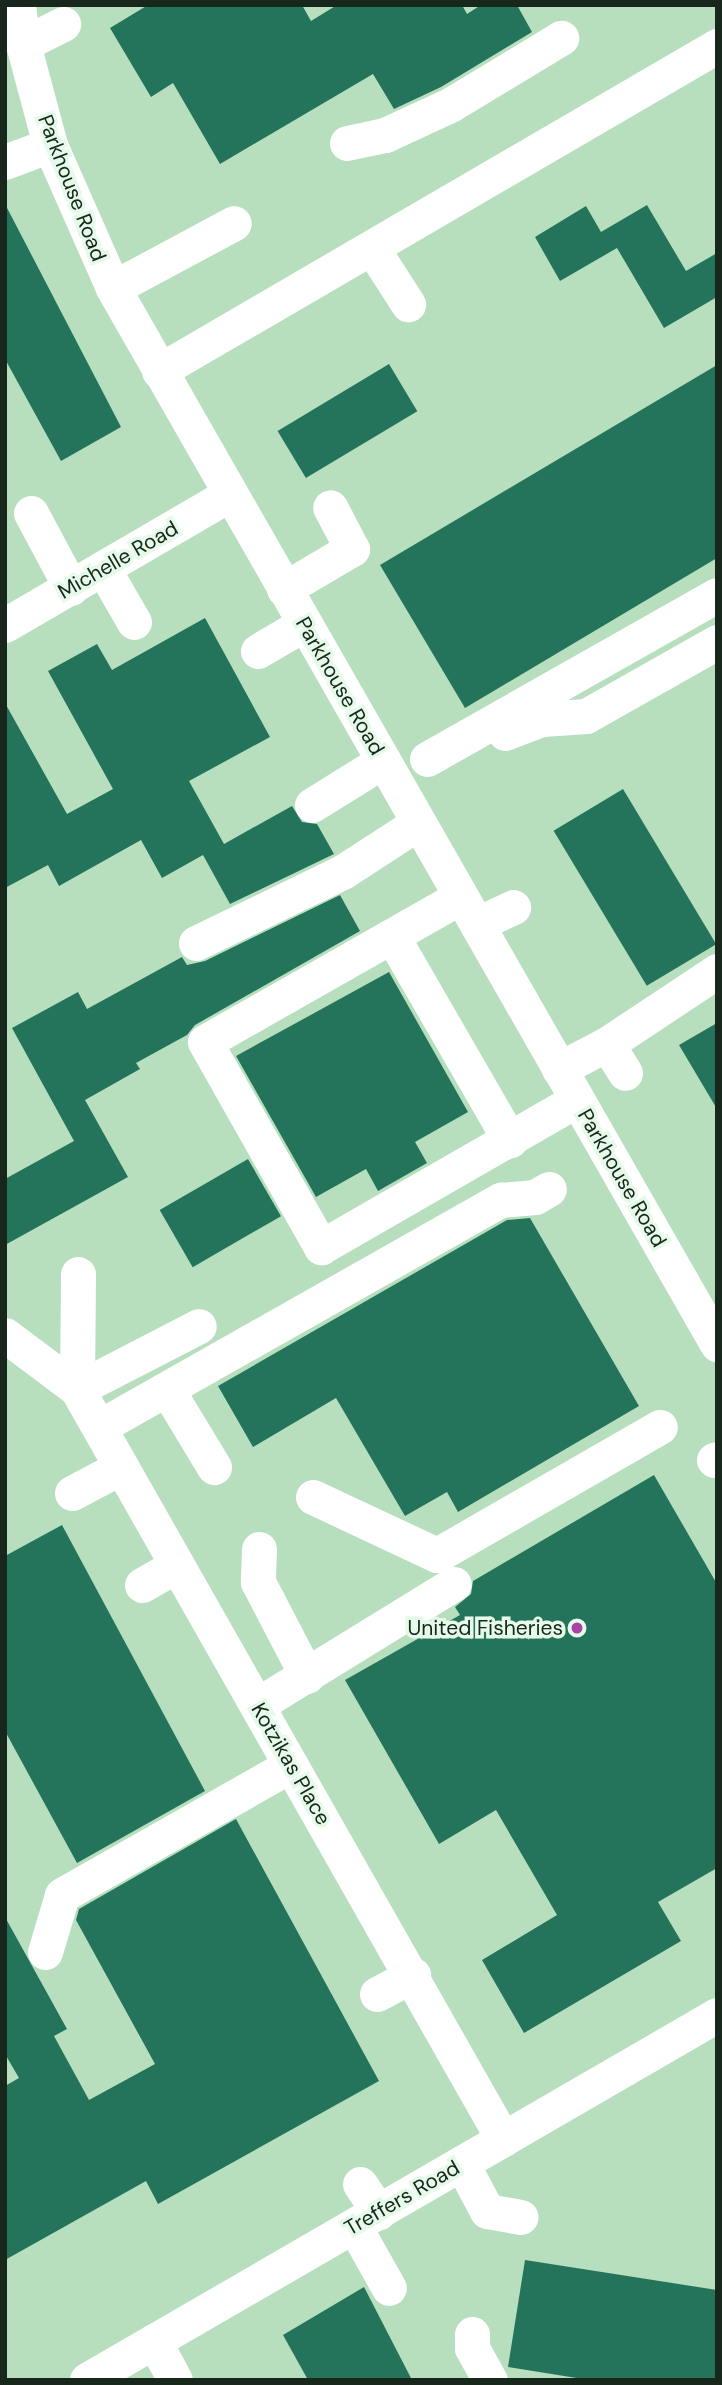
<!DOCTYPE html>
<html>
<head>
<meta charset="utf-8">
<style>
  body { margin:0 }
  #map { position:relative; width:722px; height:2385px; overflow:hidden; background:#b7dfbd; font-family:"DM Sans",sans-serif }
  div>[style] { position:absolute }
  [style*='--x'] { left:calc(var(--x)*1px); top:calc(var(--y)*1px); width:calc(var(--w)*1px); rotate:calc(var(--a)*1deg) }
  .building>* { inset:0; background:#24745c; transform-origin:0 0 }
  .minor>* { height:35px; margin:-17.5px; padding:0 17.5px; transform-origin:17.5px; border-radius:17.5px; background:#fff }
  .dots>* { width:19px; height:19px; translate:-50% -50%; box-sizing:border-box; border:4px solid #e6fae9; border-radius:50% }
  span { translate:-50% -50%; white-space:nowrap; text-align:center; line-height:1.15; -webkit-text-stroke:7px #e6fae9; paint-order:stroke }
  .street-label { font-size:21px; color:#18271b }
  .poi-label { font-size:21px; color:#18271b }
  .right { translate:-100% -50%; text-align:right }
  .frame { position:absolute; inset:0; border:7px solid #18271b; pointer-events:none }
</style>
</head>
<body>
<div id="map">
  <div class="building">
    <i style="clip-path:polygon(148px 5px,302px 5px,311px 21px,337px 5px,462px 5px,467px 14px,481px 5px,517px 5px,532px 32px,441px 87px,394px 109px,373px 74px,220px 164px,173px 83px,151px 97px,110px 28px)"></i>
    <i style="clip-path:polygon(5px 204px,121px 427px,61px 461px,5px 359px)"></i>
    <i style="clip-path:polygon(647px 205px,686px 271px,717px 253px,717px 297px,664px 328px,617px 248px,560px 281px,535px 237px,586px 206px,601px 232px)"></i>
    <i style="left:389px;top:364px;width:55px;height:130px;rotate:59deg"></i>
    <i style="clip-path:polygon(717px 365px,717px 558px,465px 708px,380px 565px)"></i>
    <i style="clip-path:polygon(205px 618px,270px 737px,189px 781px,224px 844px,292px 806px,302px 822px,317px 824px,334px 854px,230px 904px,203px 855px,162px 878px,141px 840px,59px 886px,48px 865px,5px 888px,5px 703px,67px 814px,113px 789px,48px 671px,97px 644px,112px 670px)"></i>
    <i style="left:623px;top:789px;width:181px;height:81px;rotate:59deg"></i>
    <i style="clip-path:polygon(340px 895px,360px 931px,195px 1025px,187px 1035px,136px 1063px,140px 1069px,85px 1100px,128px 1177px,5px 1245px,5px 1179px,74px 1141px,12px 1028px,78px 992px,87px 1009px,182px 957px,187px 965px,205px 961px)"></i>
    <i style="clip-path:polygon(389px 972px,468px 1112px,415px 1142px,427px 1163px,378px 1191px,366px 1169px,316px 1197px,236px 1056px)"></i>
    <i style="clip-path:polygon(717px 1023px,717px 1109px,679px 1045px)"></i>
    <i style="left:248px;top:1159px;width:66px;height:102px;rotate:60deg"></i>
    <i style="clip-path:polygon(530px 1218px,639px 1406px,458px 1512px,447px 1492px,405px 1516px,336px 1398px,253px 1447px,218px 1386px,507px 1220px)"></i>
    <i style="clip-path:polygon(654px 1475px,717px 1584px,717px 1868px,658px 1902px,681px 1941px,524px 2033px,482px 1960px,557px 1915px,496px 1810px,439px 1844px,345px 1680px,460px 1615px,455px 1607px,471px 1594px,473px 1581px)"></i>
    <i style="clip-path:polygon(62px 1525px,205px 1791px,77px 1863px,5px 1731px,5px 1556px)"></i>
    <i style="clip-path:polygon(236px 1819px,379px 2081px,158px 2204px,146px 2181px,5px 2260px,5px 2086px,19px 2078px,5px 2054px,5px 1917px,67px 2029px,54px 2036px,89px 2100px,155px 2064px,76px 1920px,79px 1909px)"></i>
    <i style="clip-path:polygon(525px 2260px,717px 2290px,717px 2380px,589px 2380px,508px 2367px)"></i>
    <i style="clip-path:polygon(364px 2287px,412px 2380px,308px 2380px,283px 2335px)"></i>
  </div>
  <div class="minor">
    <i style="--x:18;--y:5;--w:39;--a:83"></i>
    <i style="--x:23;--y:44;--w:105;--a:75"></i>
    <i style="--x:50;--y:145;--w:156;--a:66.2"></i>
    <i style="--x:113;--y:288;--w:1217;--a:60.23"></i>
    <i style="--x:23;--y:44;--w:45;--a:-26.6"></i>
    <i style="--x:347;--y:143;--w:39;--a:-12"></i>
    <i style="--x:385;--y:135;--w:72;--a:-24.8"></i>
    <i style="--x:450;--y:105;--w:130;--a:-31.1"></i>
    <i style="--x:5;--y:162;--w:48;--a:-20.7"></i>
    <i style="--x:372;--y:248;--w:67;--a:57.3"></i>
    <i style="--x:113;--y:288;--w:137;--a:-28.2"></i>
    <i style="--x:159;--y:371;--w:646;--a:-30.22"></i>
    <i style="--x:31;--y:513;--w:85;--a:61.9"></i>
    <i style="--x:104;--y:570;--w:60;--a:60"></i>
    <i style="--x:284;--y:589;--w:79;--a:-30.5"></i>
    <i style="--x:352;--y:549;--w:47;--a:-117.6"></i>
    <i style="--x:5;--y:625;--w:260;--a:-30.2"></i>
    <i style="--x:258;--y:651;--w:53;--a:-30.4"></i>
    <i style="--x:505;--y:733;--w:40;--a:-21"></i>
    <i style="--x:542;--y:719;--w:44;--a:-3.9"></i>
    <i style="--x:586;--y:716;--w:150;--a:-29.5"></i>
    <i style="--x:427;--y:759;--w:333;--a:-29.5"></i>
    <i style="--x:312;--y:805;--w:84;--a:-31.8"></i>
    <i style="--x:460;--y:897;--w:293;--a:150.4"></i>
    <i style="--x:205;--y:1042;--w:236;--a:60.5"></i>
    <i style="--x:321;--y:1247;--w:295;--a:-29.9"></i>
    <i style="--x:477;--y:924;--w:40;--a:-25"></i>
    <i style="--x:392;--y:936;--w:236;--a:60"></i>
    <i style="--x:196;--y:943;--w:165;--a:-25.9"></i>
    <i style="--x:344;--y:871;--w:88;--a:-33"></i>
    <i style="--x:607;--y:1044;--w:34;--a:58"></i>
    <i style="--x:559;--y:1069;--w:54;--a:-27.5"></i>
    <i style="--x:607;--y:1044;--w:132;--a:-33.6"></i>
    <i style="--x:5;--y:1335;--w:90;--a:36.9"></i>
    <i style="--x:77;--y:1389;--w:863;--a:60.4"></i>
    <i style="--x:77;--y:1389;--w:137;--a:-27.3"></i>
    <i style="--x:77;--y:1389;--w:115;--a:-89.5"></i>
    <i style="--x:168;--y:1391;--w:89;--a:58.8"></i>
    <i style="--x:99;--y:1427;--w:462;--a:-29.5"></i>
    <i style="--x:501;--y:1200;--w:34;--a:-5"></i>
    <i style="--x:535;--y:1197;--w:16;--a:-30"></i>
    <i style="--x:714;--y:1460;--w:3;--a:-18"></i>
    <i style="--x:72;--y:1493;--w:55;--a:-28"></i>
    <i style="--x:313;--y:1497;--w:137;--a:25.1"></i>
    <i style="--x:437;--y:1555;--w:257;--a:-29.9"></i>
    <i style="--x:259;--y:1549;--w:33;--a:92"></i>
    <i style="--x:258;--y:1582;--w:106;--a:62.5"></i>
    <i style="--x:142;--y:1585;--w:40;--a:-29.7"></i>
    <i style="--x:257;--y:1705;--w:231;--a:-31.6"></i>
    <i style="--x:45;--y:1952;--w:59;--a:-73.4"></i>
    <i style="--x:62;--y:1895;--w:263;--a:-29.6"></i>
    <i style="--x:377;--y:1994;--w:41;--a:-27.8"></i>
    <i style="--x:462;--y:2164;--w:53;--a:62"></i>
    <i style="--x:487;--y:2211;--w:34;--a:10"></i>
    <i style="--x:360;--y:2184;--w:34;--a:56"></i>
    <i style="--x:354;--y:2226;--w:71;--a:60.6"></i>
    <i style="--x:472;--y:2334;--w:14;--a:90"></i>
    <i style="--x:472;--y:2348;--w:37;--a:61"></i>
    <i style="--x:154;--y:2341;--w:44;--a:61.7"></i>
    <i style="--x:87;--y:2380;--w:728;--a:-30.09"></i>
  </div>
  <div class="dots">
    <i style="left:577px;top:1628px;background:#a942a5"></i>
  </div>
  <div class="street-label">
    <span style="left:72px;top:188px;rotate:69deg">Parkhouse Road</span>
    <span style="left:118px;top:560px;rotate:-30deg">Michelle Road</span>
    <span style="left:340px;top:686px;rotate:60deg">Parkhouse Road</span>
    <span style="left:622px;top:1178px;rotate:60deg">Parkhouse Road</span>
    <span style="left:291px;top:1764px;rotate:60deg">Kotzikas Place</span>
    <span style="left:402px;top:2198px;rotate:-30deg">Treffers Road</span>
  </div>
  <div class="poi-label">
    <span class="right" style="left:563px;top:1628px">United Fisheries</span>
  </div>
  <div class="frame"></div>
</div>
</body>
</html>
